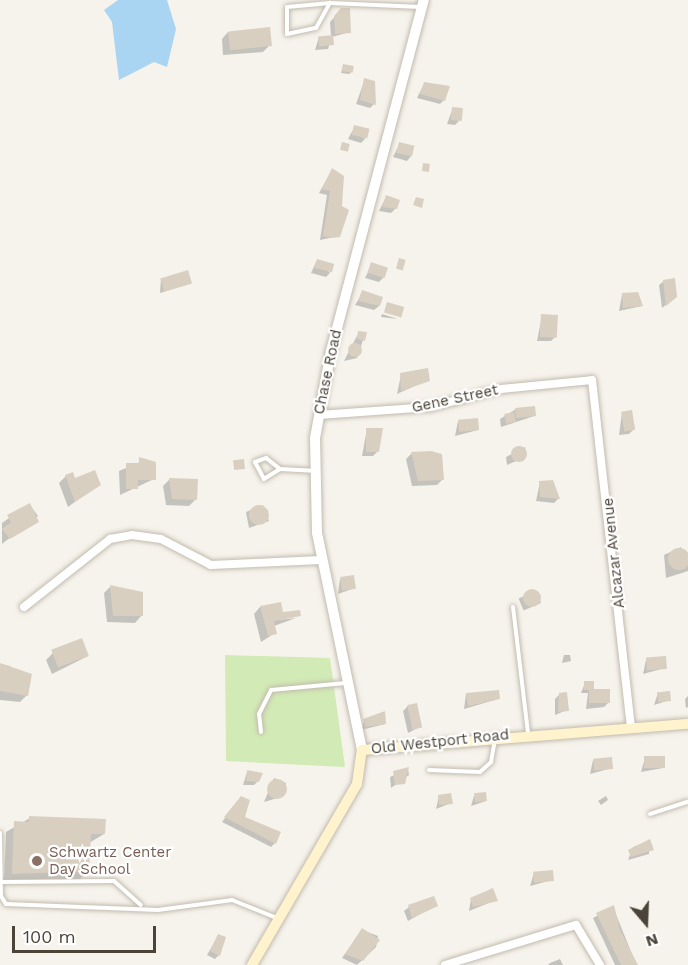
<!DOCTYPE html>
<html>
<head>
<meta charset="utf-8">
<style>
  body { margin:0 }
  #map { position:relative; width:688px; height:965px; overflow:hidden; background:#f6f3ec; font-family:"Work Sans",sans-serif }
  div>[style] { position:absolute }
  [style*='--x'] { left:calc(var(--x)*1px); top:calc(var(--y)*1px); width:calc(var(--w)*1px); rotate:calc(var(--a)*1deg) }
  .green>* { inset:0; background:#d2eab5 }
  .water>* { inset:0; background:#a9d4f2 }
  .shadow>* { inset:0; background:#0003; transform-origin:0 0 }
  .building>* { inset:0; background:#d8cfc1; transform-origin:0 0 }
  .round { border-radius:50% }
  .roads { filter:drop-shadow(0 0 2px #c2bbae) drop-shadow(0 0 2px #c2bbae) }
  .service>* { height:4px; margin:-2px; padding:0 2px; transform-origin:2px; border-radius:2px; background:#fff }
  .minor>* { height:8px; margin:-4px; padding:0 4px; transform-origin:4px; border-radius:4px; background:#fff }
  .tertiary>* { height:10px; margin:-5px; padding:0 5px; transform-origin:5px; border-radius:5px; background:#fff }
  .secondary>* { height:10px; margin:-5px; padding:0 5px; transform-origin:5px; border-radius:5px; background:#fff3cd }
  .dots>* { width:16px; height:16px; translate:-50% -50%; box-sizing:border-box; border:3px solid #fff; border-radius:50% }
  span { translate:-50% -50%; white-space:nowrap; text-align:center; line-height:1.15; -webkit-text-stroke:4.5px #fff; paint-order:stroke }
  .street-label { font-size:15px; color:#4b4439 }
  .education-label { font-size:15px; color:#785e54 }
  .left { translate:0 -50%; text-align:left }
  .north { position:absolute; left:616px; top:893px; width:60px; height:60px; -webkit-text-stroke:4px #fff; paint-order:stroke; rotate:161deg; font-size:16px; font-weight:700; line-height:24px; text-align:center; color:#4b4439 }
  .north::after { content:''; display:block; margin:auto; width:21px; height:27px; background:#4b4439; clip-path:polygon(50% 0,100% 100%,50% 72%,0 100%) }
  .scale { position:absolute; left:12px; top:926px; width:144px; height:27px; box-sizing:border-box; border:3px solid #4b4439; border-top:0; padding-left:8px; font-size:18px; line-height:21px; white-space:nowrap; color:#4b4439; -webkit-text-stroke:4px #fff; paint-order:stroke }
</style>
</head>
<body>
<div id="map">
  <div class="green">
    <i style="clip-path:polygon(225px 655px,330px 658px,345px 767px,226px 761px)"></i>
  </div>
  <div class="water">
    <i style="clip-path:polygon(118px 0,167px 0,176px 29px,167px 67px,154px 62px,119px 80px,112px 22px,104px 10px)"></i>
  </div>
  <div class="shadow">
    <i style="clip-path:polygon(342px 9px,350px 32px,332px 37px,328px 49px,315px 50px,319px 37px,331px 36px,330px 22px)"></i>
    <i style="clip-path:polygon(228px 32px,270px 45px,263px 52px,223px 55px,222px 39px)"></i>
    <i style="clip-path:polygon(343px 66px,351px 73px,349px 74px,341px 73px)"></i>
    <i style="clip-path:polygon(365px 79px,374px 104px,370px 108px,356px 104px)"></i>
    <i style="clip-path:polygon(424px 84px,444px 100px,440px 104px,417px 98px)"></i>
    <i style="clip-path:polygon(453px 108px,459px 121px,455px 125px,447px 124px)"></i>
    <i style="clip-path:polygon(355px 126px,365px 139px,361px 143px,348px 139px)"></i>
    <i style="clip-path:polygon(400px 143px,411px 156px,407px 161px,393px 157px)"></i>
    <i style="clip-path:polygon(332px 170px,339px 236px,320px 240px,327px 195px,319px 193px)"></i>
    <i style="clip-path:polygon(386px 197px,396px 208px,391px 213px,379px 211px)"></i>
    <i style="clip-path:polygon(317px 260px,330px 273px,326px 277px,311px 273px)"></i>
    <i style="clip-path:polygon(372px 264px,384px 277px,379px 282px,365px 278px)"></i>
    <i style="clip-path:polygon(161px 278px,190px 283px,160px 293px)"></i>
    <i style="clip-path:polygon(664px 281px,671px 301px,662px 308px,659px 285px)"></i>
    <i style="clip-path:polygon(363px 292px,379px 306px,374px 310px,355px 305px)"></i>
    <i style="clip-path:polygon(622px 295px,642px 306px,619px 311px)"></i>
    <i style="clip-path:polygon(382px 314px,398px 319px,381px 317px)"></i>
    <i style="clip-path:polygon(542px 316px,555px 337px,551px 341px,537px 341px)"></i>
    <i style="clip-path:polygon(359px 332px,363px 340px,357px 358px,344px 361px)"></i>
    <i style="clip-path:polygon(401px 375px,428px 380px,397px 394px)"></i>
    <i style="clip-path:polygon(516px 409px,534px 416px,501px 427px,500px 419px)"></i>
    <i style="clip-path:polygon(622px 413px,633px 430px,629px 434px,619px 435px)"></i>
    <i style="clip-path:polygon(458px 421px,478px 430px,455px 436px)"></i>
    <i style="clip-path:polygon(367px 429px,378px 451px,373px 456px,362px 456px)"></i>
    <i style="clip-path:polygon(525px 447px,526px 457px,507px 465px,506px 457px)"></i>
    <i style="clip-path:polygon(411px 454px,441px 456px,443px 479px,437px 485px,412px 486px,406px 459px)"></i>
    <i style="clip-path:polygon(147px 459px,154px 479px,120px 495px,119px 471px)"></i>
    <i style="clip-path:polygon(66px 476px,74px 479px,99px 484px,68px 507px,59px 483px)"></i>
    <i style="clip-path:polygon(170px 479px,196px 499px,189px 506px,166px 505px,163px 486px)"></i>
    <i style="clip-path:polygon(540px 482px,552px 482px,558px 499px,554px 503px,536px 501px)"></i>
    <i style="clip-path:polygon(29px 504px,38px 516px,2px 544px,2px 523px)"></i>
    <i style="clip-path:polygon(263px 505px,269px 521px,249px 528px,246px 512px)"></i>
    <i style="clip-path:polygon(681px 547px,682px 556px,688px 555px,688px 571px,666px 578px,664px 555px)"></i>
    <i style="clip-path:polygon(340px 579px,355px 588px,338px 594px)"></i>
    <i style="clip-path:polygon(110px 587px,141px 616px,135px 623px,107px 622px,104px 593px)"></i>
    <i style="left:536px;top:591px;width:13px;height:19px;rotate:67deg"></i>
    <i style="clip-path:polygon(260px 607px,282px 614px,299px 615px,267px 621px,296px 618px,274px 626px,275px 633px,261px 642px,254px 614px)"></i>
    <i style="clip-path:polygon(53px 653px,88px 656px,52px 674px,46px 660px)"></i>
    <i style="clip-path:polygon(564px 655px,570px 655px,571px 661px,562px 663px)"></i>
    <i style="clip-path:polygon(646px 660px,665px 668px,643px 674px)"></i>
    <i style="clip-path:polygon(0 664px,10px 666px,27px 695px,20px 702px,0 700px)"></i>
    <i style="clip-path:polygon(585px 683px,608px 703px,604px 707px,586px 709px,588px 693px,581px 693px)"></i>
    <i style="clip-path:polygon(658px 693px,670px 700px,654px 705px)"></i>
    <i style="clip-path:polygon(466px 694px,498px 699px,464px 709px)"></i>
    <i style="clip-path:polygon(559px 695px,567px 710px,555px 715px,555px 699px)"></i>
    <i style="clip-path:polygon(688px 696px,688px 707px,686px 708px,685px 699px)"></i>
    <i style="clip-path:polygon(408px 706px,420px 727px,408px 733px,403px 711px)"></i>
    <i style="clip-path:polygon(364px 721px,385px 724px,361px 730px)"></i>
    <i style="clip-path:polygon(645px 758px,663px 768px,641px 772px)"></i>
    <i style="clip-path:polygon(593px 760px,612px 768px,590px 774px)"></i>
    <i style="clip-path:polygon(408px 769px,409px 775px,391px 788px,390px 777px)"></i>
    <i style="clip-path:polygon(247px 772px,258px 781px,254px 785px,243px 785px)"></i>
    <i style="clip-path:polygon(274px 778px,286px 783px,281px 797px,264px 802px)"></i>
    <i style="clip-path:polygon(439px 796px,451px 803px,436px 809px)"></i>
    <i style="clip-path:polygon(474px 796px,486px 801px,471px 806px)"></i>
    <i style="clip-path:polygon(606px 796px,608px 800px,601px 805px,598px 801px)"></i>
    <i style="clip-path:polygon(237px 802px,243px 818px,275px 843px,271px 847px,222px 822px)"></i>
    <i style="clip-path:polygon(30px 818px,104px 834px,89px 843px,88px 871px,79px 880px,4px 883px,6px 832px)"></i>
    <i style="clip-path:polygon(649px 841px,649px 854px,628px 860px,633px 847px)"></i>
    <i style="clip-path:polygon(534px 873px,552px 880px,530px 886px)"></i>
    <i style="clip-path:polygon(471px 899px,496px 900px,469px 911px)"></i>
    <i style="clip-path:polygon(436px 905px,408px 921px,404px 911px,409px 907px)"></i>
    <i style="clip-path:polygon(613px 907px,636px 964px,634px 965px,615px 965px,593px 918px)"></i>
    <i style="clip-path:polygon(362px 930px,378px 936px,376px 947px,357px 965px,342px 958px)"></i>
    <i style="clip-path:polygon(218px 936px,219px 955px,215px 959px,207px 955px)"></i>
    <i style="clip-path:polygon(560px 959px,563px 965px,548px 965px,550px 963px)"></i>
  </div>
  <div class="building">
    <i style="clip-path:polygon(341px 8px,350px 8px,351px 33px,335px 34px,334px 16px)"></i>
    <i style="left:270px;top:27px;width:19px;height:42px;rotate:84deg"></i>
    <i style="left:333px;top:35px;width:10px;height:15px;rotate:84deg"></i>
    <i style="left:343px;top:64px;width:11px;height:7px;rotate:10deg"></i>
    <i style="clip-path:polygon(364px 78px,375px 81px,376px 105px,360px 100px)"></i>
    <i style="clip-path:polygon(424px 82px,450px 86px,445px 101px,420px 94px)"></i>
    <i style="left:452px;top:107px;width:11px;height:13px;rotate:5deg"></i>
    <i style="left:354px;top:125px;width:16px;height:10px;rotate:14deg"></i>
    <i style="left:342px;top:142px;width:8px;height:8px;rotate:14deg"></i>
    <i style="left:399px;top:142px;width:16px;height:11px;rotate:14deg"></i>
    <i style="left:423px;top:163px;width:7px;height:8px;rotate:8deg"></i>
    <i style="clip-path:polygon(332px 168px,344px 176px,342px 206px,349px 210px,340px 237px,332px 238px,323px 236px,330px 191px,322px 189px)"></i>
    <i style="clip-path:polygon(386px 195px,400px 200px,397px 209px,382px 207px)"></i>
    <i style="clip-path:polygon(416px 197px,424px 199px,422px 208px,413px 205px)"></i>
    <i style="left:399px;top:258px;width:7px;height:11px;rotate:16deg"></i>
    <i style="left:317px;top:259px;width:18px;height:9px;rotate:16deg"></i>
    <i style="left:371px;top:262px;width:18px;height:11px;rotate:19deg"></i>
    <i style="left:188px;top:270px;width:14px;height:29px;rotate:73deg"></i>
    <i style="clip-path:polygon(675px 278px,677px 297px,666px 306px,663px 280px)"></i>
    <i style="clip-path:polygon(362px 290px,383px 297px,380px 306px,358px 301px)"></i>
    <i style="clip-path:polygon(638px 292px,643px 306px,623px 308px,622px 293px)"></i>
    <i style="left:387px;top:302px;width:18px;height:11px;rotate:16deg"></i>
    <i style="left:541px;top:314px;width:17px;height:23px;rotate:3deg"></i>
    <i style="clip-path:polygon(358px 331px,367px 332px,365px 341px,357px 339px)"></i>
    <i class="round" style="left:348px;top:343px;width:14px;height:14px"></i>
    <i style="clip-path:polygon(428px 368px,430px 381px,401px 391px,400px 373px)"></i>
    <i style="left:535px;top:406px;width:10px;height:20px;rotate:84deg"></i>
    <i style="left:632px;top:410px;width:20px;height:11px;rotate:81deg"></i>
    <i style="left:514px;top:412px;width:10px;height:10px;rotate:79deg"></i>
    <i style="left:478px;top:418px;width:12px;height:20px;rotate:85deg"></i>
    <i style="clip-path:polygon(366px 428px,383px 428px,379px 452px,366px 452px)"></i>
    <i class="round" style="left:511px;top:446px;width:16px;height:16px"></i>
    <i style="clip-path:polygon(431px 451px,442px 454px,444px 480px,418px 481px,411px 452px)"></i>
    <i style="clip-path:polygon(139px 457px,156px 462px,156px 480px,138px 480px,138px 489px,126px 489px,126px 463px,139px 463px)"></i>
    <i style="left:244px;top:459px;width:10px;height:11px;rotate:84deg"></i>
    <i style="clip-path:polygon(95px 470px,101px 485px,75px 502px,65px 475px,73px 472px,75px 478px)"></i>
    <i style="clip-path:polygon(169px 478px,198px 479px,197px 500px,172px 499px)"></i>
    <i style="clip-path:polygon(553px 480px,560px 499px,540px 497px,539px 481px)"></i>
    <i style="clip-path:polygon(30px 503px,39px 522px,10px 539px,2px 529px,11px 522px,7px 515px)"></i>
    <i class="round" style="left:249px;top:505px;width:20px;height:20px"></i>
    <i class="round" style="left:668px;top:548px;width:22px;height:22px"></i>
    <i style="left:354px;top:575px;width:14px;height:14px;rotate:82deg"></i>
    <i style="clip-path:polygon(110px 585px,143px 592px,143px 616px,113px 616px)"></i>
    <i class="round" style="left:523px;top:589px;width:18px;height:18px"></i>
    <i style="clip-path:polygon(281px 602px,283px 612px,300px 610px,301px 616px,274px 621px,277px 634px,268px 636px,260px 606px)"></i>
    <i style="left:82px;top:638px;width:19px;height:33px;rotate:69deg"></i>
    <i style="left:666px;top:656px;width:13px;height:20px;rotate:86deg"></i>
    <i style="clip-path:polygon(0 663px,32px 674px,28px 696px,0 691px)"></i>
    <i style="left:584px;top:681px;width:10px;height:9px"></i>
    <i style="left:610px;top:689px;width:14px;height:21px;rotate:90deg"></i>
    <i style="clip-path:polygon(499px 690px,500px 699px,468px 706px,466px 693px)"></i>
    <i style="left:670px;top:691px;width:10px;height:13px;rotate:84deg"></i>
    <i style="clip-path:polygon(567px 692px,569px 711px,558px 712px,559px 693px)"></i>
    <i style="left:417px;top:703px;width:25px;height:10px;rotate:78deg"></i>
    <i style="clip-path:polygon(385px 711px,386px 724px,365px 727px,363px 719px)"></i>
    <i style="left:644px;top:756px;width:21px;height:12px"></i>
    <i style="left:612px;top:757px;width:12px;height:19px;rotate:85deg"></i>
    <i style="clip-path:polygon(409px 767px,405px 784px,395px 785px,393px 771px)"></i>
    <i style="clip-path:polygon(247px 770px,263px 773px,259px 782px,246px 781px)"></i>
    <i class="round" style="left:267px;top:779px;width:20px;height:20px"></i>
    <i style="left:486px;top:792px;width:9px;height:12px;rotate:84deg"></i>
    <i style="clip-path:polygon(451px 793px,453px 804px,439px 805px,438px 795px)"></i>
    <i style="clip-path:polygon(241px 796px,250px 800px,245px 817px,281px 832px,276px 844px,224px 817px)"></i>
    <i style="clip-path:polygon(29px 816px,106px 819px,105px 834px,91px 834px,89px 871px,12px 874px,14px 821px,29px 822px)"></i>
    <i style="clip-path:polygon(650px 839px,654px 850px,631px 857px,628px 850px)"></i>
    <i style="left:553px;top:870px;width:11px;height:20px;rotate:85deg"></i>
    <i style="clip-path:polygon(493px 888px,498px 901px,473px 907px,470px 898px)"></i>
    <i style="clip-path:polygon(434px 896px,438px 906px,412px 918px,408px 905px)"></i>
    <i style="clip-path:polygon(614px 905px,620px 930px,638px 965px,621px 965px,596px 913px)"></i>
    <i style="clip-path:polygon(362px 928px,380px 940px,363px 961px,345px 954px)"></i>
    <i style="clip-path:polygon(218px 934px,226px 937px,220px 956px,210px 951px)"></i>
  </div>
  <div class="roads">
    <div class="service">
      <i style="--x:330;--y:3;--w:43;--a:174.7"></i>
      <i style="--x:287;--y:7;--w:27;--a:90"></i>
      <i style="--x:287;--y:34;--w:30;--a:-12"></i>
      <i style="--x:316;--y:28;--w:29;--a:-61"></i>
      <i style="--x:330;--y:3;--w:91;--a:2.5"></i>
      <i style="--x:280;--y:469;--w:19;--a:148"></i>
      <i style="--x:264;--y:479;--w:19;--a:-118"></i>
      <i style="--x:255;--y:462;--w:12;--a:-20"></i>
      <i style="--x:266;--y:458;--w:18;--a:38"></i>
      <i style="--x:280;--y:469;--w:33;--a:3"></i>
      <i style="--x:513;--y:607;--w:127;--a:83.2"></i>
      <i style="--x:261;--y:732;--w:18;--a:-96"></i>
      <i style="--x:259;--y:714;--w:27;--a:-63"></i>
      <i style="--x:271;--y:690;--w:75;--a:-5.3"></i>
      <i style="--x:429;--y:770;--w:51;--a:2.2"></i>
      <i style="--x:480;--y:772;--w:15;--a:-42"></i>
      <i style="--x:491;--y:762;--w:22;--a:-80"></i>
      <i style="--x:650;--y:814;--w:40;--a:-18"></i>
      <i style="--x:0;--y:833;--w:63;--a:89.1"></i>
      <i style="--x:1;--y:896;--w:9;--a:58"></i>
      <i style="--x:6;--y:904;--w:152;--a:2.3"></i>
      <i style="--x:158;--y:910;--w:75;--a:-7.7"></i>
      <i style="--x:232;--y:900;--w:48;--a:21.8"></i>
      <i style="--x:0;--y:882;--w:114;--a:-0.5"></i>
      <i style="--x:114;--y:881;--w:36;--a:42"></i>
    </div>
    <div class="minor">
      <i style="--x:319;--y:415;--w:111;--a:-4.1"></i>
      <i style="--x:430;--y:407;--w:73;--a:-14.2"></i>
      <i style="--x:501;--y:389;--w:91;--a:-5.6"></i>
      <i style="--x:592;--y:380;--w:349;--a:83.6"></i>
      <i style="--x:24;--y:607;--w:110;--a:-38.3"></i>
      <i style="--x:110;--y:539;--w:22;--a:-10"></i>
      <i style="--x:132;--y:535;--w:29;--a:8"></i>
      <i style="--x:161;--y:539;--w:56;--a:27.5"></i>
      <i style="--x:211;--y:565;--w:110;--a:-2.6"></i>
      <i style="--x:445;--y:965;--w:137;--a:-17"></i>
      <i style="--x:576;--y:925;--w:47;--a:59"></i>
    </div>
    <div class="tertiary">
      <i style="--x:362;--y:750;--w:222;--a:-101.7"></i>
      <i style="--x:317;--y:533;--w:95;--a:-91.2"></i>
      <i style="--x:315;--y:438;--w:88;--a:-79.6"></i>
      <i style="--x:331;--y:351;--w:363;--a:-75.2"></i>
    </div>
    <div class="secondary">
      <i style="--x:252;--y:965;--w:209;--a:-59.9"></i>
      <i style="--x:357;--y:784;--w:34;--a:-82"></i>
      <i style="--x:362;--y:750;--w:327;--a:-4.6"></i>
    </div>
  </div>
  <div class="dots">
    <i style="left:37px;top:861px;background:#8d6e63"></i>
  </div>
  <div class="street-label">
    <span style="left:328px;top:372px;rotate:-78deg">Chase Road</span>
    <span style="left:455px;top:399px;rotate:-12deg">Gene Street</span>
    <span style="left:614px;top:553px;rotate:-96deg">Alcazar Avenue</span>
    <span style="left:440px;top:742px;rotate:-6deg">Old Westport Road</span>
  </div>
  <div class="education-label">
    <span class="left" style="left:49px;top:861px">Schwartz Center<br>Day School</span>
  </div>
  <div class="north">N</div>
  <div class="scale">100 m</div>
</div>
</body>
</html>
